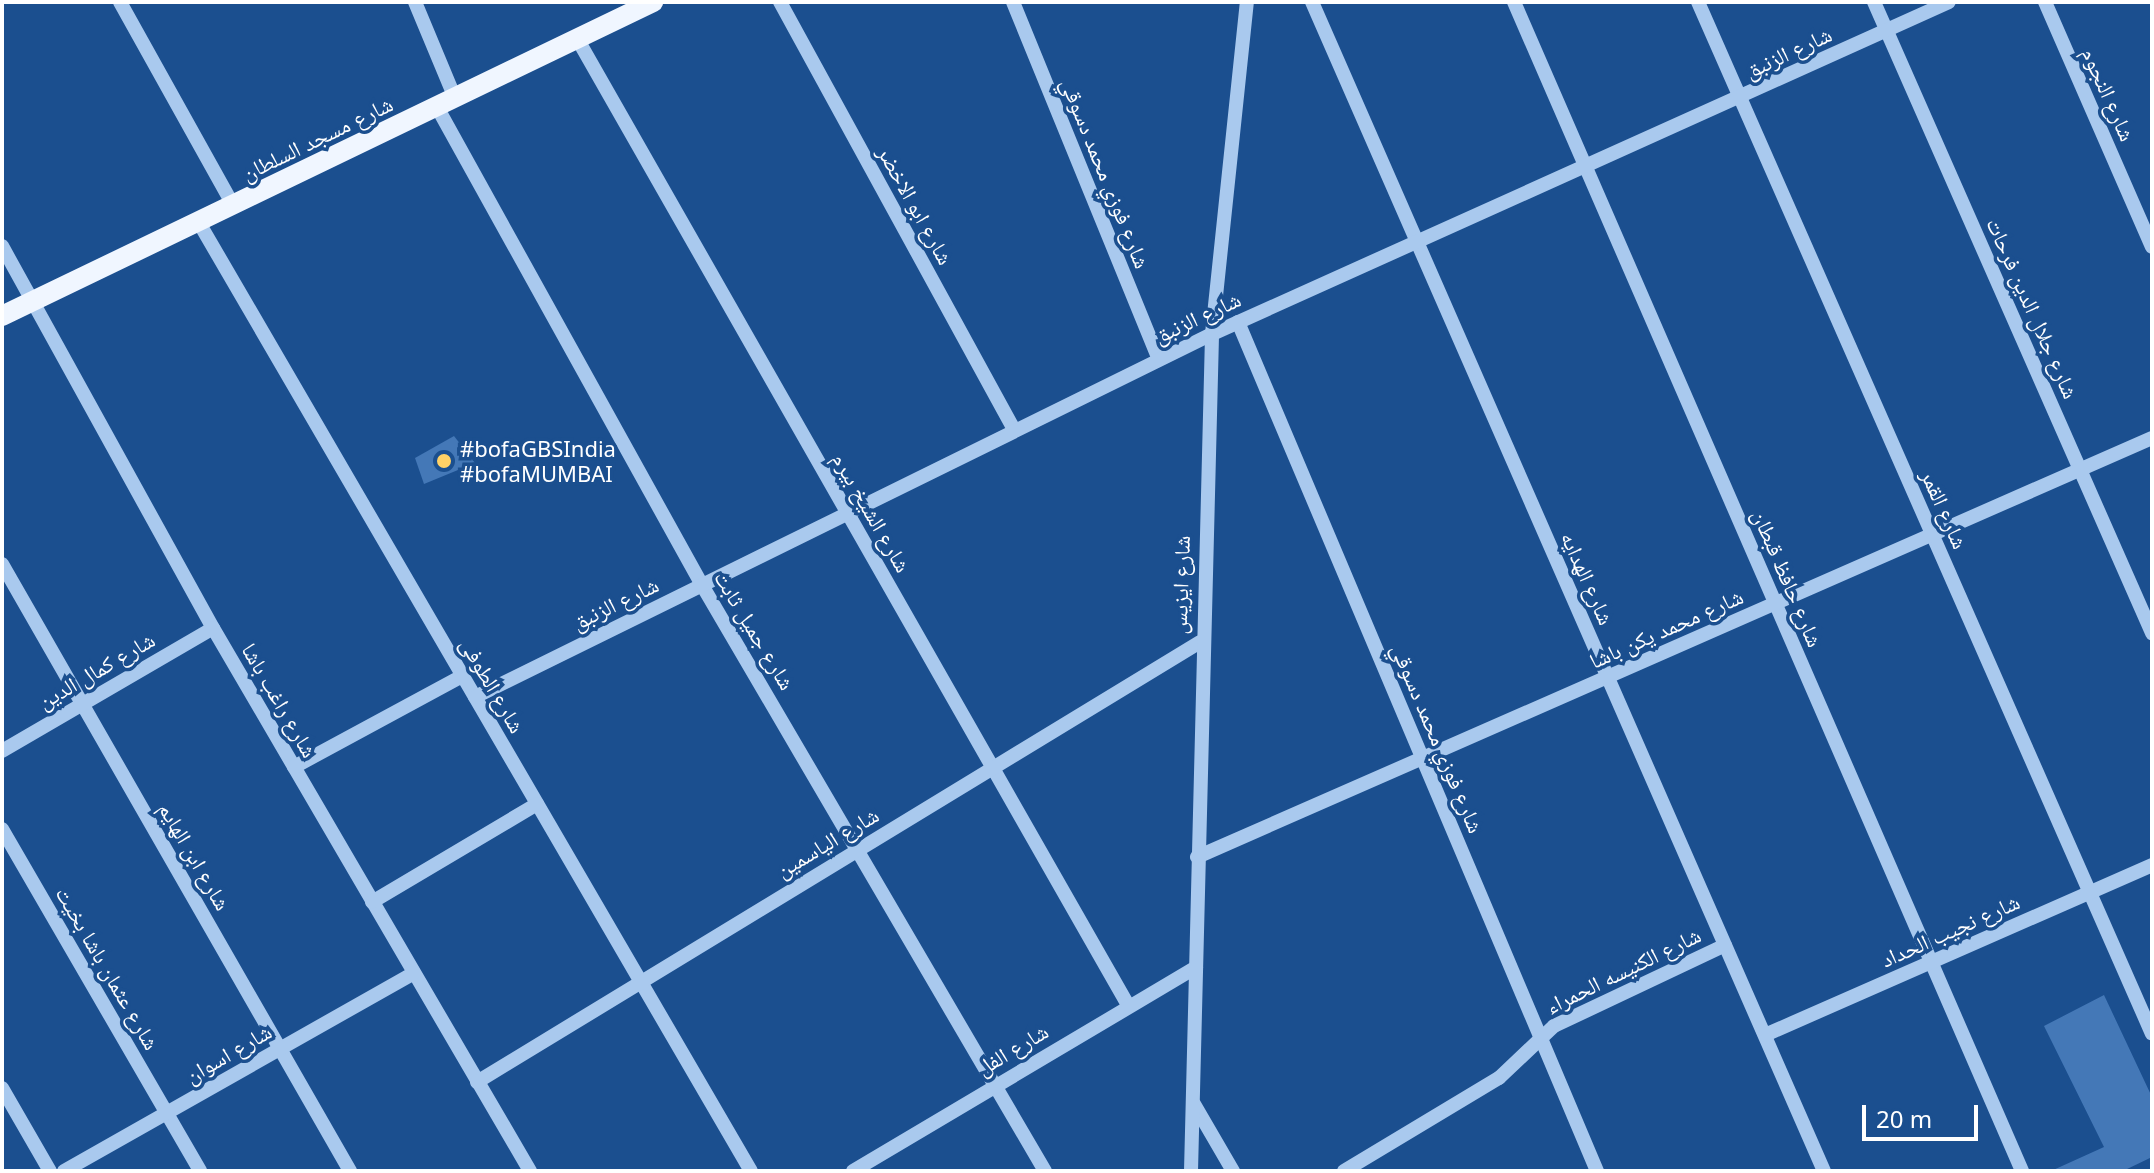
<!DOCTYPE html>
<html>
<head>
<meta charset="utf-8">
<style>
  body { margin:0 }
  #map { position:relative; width:2154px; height:1173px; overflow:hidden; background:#1b4f8f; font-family:"Noto Sans","Noto Naskh Arabic",sans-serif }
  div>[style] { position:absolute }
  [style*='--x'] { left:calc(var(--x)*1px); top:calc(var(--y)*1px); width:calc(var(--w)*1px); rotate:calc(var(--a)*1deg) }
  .building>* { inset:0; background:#4478b7 }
  .minor>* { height:14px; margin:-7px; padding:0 7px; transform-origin:7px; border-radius:7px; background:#a9c9ee }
  .major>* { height:20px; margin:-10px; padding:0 10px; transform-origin:10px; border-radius:10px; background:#f0f6ff }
  .dots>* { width:22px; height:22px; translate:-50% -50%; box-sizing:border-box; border:4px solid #1b4f8f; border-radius:50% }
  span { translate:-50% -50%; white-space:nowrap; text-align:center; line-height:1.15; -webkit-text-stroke:7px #1b4f8f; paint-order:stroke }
  .street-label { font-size:22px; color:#fff }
  .poi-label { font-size:22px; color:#fff }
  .left { translate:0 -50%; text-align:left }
  .frame { position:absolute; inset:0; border:4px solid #fff; pointer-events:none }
  .scale { position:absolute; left:1862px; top:1105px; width:116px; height:36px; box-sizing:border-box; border:4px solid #fff; border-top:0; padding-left:10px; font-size:24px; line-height:28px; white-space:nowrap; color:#fff; -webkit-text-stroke:6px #1b4f8f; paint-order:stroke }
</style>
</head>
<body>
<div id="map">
  <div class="building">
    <i style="clip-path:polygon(454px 436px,475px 463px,424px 484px,415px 458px)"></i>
    <i style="clip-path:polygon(2104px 995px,2152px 1097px,2152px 1157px,2123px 1171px,2051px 1171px,2104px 1147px,2044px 1026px)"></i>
  </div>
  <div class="minor">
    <i style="--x:120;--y:2;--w:232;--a:60.9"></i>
    <i style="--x:415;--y:2;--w:104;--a:67.4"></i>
    <i style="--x:780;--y:2;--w:488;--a:61.3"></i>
    <i style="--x:1013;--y:2;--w:386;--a:67.8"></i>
    <i style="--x:1312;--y:2;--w:1276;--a:66.35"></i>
    <i style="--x:1514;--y:2;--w:1275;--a:66.51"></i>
    <i style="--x:1698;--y:2;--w:1127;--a:66.25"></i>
    <i style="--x:1874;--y:2;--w:690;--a:66.22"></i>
    <i style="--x:2045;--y:2;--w:267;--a:66.4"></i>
    <i style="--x:578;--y:40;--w:1111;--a:60.32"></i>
    <i style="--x:437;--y:107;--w:547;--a:61"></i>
    <i style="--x:702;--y:585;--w:679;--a:59.66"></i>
    <i style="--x:198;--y:221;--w:1099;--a:59.8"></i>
    <i style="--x:2;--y:246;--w:436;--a:61.1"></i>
    <i style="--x:213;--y:628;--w:629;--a:59.72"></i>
    <i style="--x:1238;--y:322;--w:922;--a:67.08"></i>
    <i style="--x:2;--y:564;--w:700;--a:60.17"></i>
    <i style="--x:475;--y:697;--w:822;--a:-26.22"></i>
    <i style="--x:1212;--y:334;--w:808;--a:-24.25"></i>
    <i style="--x:2;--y:751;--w:244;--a:-30.2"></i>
    <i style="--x:294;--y:767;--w:191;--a:-28.4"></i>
    <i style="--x:2;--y:829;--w:395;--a:59.9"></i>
    <i style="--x:1197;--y:857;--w:1043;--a:-23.69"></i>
    <i style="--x:372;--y:902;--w:192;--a:-30.7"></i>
    <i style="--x:1765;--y:1035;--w:423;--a:-23.7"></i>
    <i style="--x:477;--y:1082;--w:846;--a:-31.32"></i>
    <i style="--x:2;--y:1088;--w:96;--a:60"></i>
    <i style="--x:1194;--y:1104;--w:78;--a:59.8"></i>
    <i style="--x:64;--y:1171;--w:402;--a:-29.5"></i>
    <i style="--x:853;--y:1171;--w:399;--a:-30.7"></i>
    <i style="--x:1191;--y:1171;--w:837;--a:-88.56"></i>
    <i style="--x:1212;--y:334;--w:334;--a:-84"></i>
    <i style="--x:1344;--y:1171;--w:181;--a:-31"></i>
    <i style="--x:1499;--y:1078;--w:76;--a:-43.4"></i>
    <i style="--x:1554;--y:1026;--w:189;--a:-25.3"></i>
  </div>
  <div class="major">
    <i style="--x:2;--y:316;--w:723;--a:-25.75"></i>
  </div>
  <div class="dots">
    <i style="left:444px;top:461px;background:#ffd166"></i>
  </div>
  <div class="street-label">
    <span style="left:1788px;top:52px;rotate:-25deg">شارع الزنبق</span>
    <span style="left:2109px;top:94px;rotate:66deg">شارع النجوم</span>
    <span style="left:317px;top:138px;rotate:-26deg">شارع مسجد السلطان</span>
    <span style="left:1106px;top:173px;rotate:68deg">شارع فوزي محمد دسوقي</span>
    <span style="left:916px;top:205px;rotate:61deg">شارع ابو الاخضر</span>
    <span style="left:2033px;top:308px;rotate:66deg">شارع جلال الدين فرحات</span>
    <span style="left:1197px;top:317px;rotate:-25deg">شارع الزنبق</span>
    <span style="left:1945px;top:509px;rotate:66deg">شارع القمر</span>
    <span style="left:872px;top:512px;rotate:60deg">شارع الشيخ بيرم</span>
    <span style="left:1588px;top:578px;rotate:66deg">شارع الهدايه</span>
    <span style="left:1788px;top:578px;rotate:67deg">شارع حافظ قبطان</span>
    <span style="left:1180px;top:585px;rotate:-88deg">شارع ايزيس</span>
    <span style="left:615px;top:603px;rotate:-26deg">شارع الزنبق</span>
    <span style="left:1666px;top:628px;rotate:-24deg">شارع محمد يكن باشا</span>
    <span style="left:755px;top:630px;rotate:59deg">شارع جميل ثابت</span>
    <span style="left:96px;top:670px;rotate:-30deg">شارع كمال الدين</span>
    <span style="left:493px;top:685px;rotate:60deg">شارع الطوفى</span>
    <span style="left:280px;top:700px;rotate:60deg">شارع راغب باشا</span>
    <span style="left:1438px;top:738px;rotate:67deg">شارع فوزي محمد دسوقي</span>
    <span style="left:827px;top:842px;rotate:-31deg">شارع الياسمين</span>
    <span style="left:195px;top:856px;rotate:60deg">شارع ابن الهايم</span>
    <span style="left:1950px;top:930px;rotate:-24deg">شارع نجيب الحداد</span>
    <span style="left:108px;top:968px;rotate:60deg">شارع عثمان باشا بخيت</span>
    <span style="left:1623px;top:970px;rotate:-26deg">شارع الكنيسه الحمراء</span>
    <span style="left:1012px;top:1049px;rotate:-31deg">شارع الفل</span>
    <span style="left:228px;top:1053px;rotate:-30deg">شارع اسوان</span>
  </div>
  <div class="poi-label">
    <span class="left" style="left:460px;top:461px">#bofaGBSIndia<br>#bofaMUMBAI</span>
  </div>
  <div class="frame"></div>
  <div class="scale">20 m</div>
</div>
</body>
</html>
